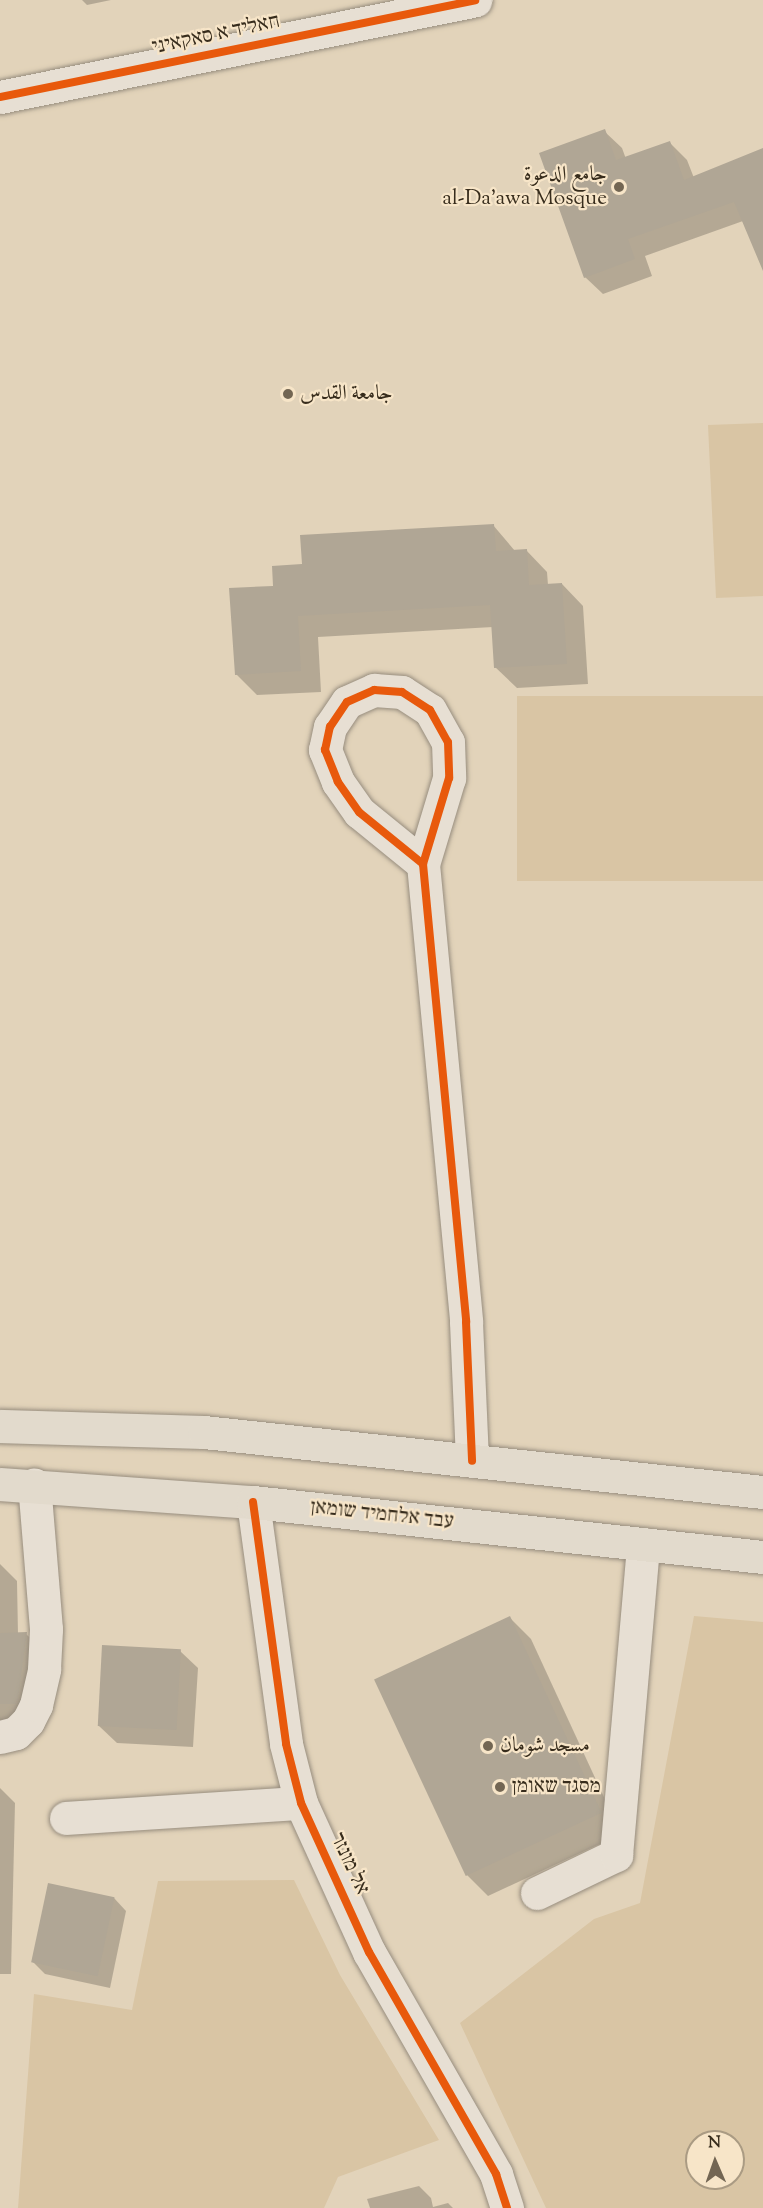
<!DOCTYPE html>
<html>
<head>
<meta charset="utf-8">
<style>
  body { margin:0 }
  #map { position:relative; width:763px; height:2208px; overflow:hidden; background:#e2d3ba; font-family:"Sorts Mill Goudy",Amiri,"Frank Ruhl Libre",serif }
  div>[style] { position:absolute }
  [style*='--x'] { left:calc(var(--x)*1px); top:calc(var(--y)*1px); width:calc(var(--w)*1px); rotate:calc(var(--a)*1deg) }
  .green>* { inset:0; background:#d9c5a4; transform-origin:0 0 }
  .shadow>* { inset:0; background:#0003 }
  .building>* { inset:0; background:#b0a695; transform-origin:0 0 }
  .roads { filter:drop-shadow(0 0 2px #978d7e) drop-shadow(0 0 2px #978d7e) }
  .minor>* { height:33px; margin:-16.5px; padding:0 16.5px; transform-origin:16.5px; border-radius:16.5px; background:#e7dfd3 }
  .major>* { height:33px; margin:-16.5px; padding:0 16.5px; transform-origin:16.5px; border-radius:16.5px; background:#e2dacc }
  .cycleway>* { height:8px; margin:-4px; padding:0 4px; transform-origin:4px; border-radius:4px; background:#e8590c }
  .dots>* { width:16px; height:16px; translate:-50% -50%; box-sizing:border-box; border:3px solid #f7e5c8; border-radius:50% }
  span { translate:-50% -50%; white-space:nowrap; text-align:center; line-height:1.15; -webkit-text-stroke:4.5px #f7e5c8; paint-order:stroke }
  .street-label { font-size:21px; color:#372c1c }
  .poi-label { font-size:21px; color:#372c1c }
  .right { translate:-100% -50%; text-align:right }
  .left { translate:0 -50%; text-align:left }
  .north { position:absolute; left:685px; top:2130px; width:60px; height:60px; box-sizing:border-box; background:#f7e5c8; border:2px solid #aa9b83; border-radius:50%; rotate:358deg; font-size:16px; font-weight:700; line-height:24px; text-align:center; color:#372c1c }
  .north::after { content:''; display:block; margin:auto; width:21px; height:27px; background:#736653; clip-path:polygon(50% 0,100% 100%,50% 72%,0 100%) }
</style>
</head>
<body>
<div id="map">
  <div class="green">
    <i style="clip-path:polygon(763px 423px,763px 596px,716px 598px,708px 425px)"></i>
    <i style="left:763px;top:696px;width:185px;height:246px;rotate:90deg"></i>
    <i style="clip-path:polygon(evenodd,694px 1616px,763px 1622px,763px 2208px,546px 2208px,460px 2023px,594px 1919px,640px 1903px,694px 1616px,697px 2142px,733px 2142px,733px 2178px,697px 2178px,697px 2142px)"></i>
    <i style="clip-path:polygon(294px 1880px,340px 1975px,439px 2140px,338px 2177px,324px 2208px,18px 2208px,34px 1994px,132px 2010px,158px 1881px)"></i>
  </div>
  <div class="shadow">
    <i style="clip-path:polygon(82px 0,111px 0,87px 5px)"></i>
    <i style="clip-path:polygon(604px 131px,622px 148px,626px 159px,670px 143px,687px 160px,694px 178px,763px 149px,763px 250px,743px 221px,645px 256px,652px 276px,603px 294px,585px 277px)"></i>
    <i style="clip-path:polygon(493px 525px,515px 551px,526px 550px,547px 572px,548px 585px,562px 584px,583px 606px,588px 684px,517px 688px,495px 667px,493px 627px,318px 637px,321px 692px,257px 695px,236px 674px,275px 587px,303px 565px)"></i>
    <i style="clip-path:polygon(0 1564px,17px 1581px,18px 1634px,26px 1634px,44px 1651px,33px 1721px,0 1721px)"></i>
    <i style="clip-path:polygon(510px 1618px,531px 1639px,621px 1834px,488px 1896px,467px 1875px)"></i>
    <i style="clip-path:polygon(180px 1651px,198px 1668px,193px 1747px,117px 1743px,99px 1726px)"></i>
    <i style="clip-path:polygon(0 1788px,15px 1803px,11px 1974px,0 1974px)"></i>
    <i style="clip-path:polygon(114px 1898px,126px 1911px,110px 1988px,45px 1974px,33px 1962px)"></i>
    <i style="clip-path:polygon(419px 2186px,431px 2198px,433px 2207px,448px 2203px,453px 2208px,370px 2208px,367px 2199px)"></i>
  </div>
  <div class="building">
    <i style="clip-path:polygon(605px 129px,616px 160px,670px 141px,684px 180px,763px 148px,763px 271px,734px 202px,628px 239px,635px 259px,584px 278px,539px 153px)"></i>
    <i style="clip-path:polygon(494px 524px,496px 551px,527px 549px,529px 585px,562px 583px,567px 664px,494px 668px,490px 605px,298px 616px,301px 671px,235px 675px,229px 588px,273px 586px,272px 566px,302px 564px,300px 535px)"></i>
    <i style="left:510px;top:1616px;width:217px;height:150px;rotate:65deg"></i>
    <i style="clip-path:polygon(27px 1632px,18px 1699px,16px 1704px,0 1704px,0 1633px)"></i>
    <i style="left:102px;top:1645px;width:79px;height:81px;rotate:3deg"></i>
    <i style="left:48px;top:1883px;width:68px;height:81px;rotate:12deg"></i>
  </div>
  <div class="roads">
    <div class="minor">
      <i style="--x:0;--y:97;--w:485;--a:-11.5"></i>
      <i style="--x:423;--y:864;--w:82;--a:-140.9"></i>
      <i style="--x:359;--y:812;--w:37;--a:-125"></i>
      <i style="--x:338;--y:782;--w:35;--a:-112"></i>
      <i style="--x:325;--y:750;--w:24;--a:-78"></i>
      <i style="--x:330;--y:727;--w:30;--a:-56"></i>
      <i style="--x:347;--y:702;--w:30;--a:-24"></i>
      <i style="--x:374;--y:690;--w:28;--a:4"></i>
      <i style="--x:402;--y:692;--w:33;--a:33"></i>
      <i style="--x:430;--y:710;--w:37;--a:61"></i>
      <i style="--x:448;--y:742;--w:36;--a:88"></i>
      <i style="--x:449;--y:778;--w:90;--a:106.8"></i>
      <i style="--x:423;--y:864;--w:460;--a:84.6"></i>
      <i style="--x:466;--y:1322;--w:139;--a:87.5"></i>
      <i style="--x:253;--y:1502;--w:244;--a:82.2"></i>
      <i style="--x:286;--y:1744;--w:61;--a:75.7"></i>
      <i style="--x:301;--y:1803;--w:164;--a:65.5"></i>
      <i style="--x:369;--y:1952;--w:256;--a:60.2"></i>
      <i style="--x:496;--y:2174;--w:36;--a:72"></i>
      <i style="--x:0;--y:1737;--w:16;--a:-14"></i>
      <i style="--x:16;--y:1733;--w:17;--a:-45"></i>
      <i style="--x:28;--y:1721;--w:18;--a:-63"></i>
      <i style="--x:36;--y:1705;--w:37;--a:-77"></i>
      <i style="--x:44;--y:1669;--w:40;--a:-87.1"></i>
      <i style="--x:46;--y:1629;--w:145;--a:-94.7"></i>
      <i style="--x:66;--y:1818;--w:235;--a:-3.7"></i>
      <i style="--x:537;--y:1893;--w:88;--a:-25.7"></i>
      <i style="--x:616;--y:1855;--w:312;--a:-85"></i>
    </div>
    <div class="major">
      <i style="--x:0;--y:1426;--w:204;--a:1.7"></i>
      <i style="--x:204;--y:1432;--w:562;--a:6.13"></i>
      <i style="--x:0;--y:1484;--w:254;--a:4.1"></i>
      <i style="--x:253;--y:1502;--w:513;--a:6.16"></i>
    </div>
  </div>
  <div class="cycleway">
    <i style="--x:0;--y:97;--w:485;--a:-11.5"></i>
    <i style="--x:423;--y:864;--w:82;--a:-140.9"></i>
    <i style="--x:359;--y:812;--w:37;--a:-125"></i>
    <i style="--x:338;--y:782;--w:35;--a:-112"></i>
    <i style="--x:325;--y:750;--w:24;--a:-78"></i>
    <i style="--x:330;--y:727;--w:30;--a:-56"></i>
    <i style="--x:347;--y:702;--w:30;--a:-24"></i>
    <i style="--x:374;--y:690;--w:28;--a:4"></i>
    <i style="--x:402;--y:692;--w:33;--a:33"></i>
    <i style="--x:430;--y:710;--w:37;--a:61"></i>
    <i style="--x:448;--y:742;--w:36;--a:88"></i>
    <i style="--x:449;--y:778;--w:90;--a:106.8"></i>
    <i style="--x:423;--y:864;--w:460;--a:84.6"></i>
    <i style="--x:466;--y:1322;--w:139;--a:87.5"></i>
    <i style="--x:253;--y:1502;--w:244;--a:82.2"></i>
    <i style="--x:286;--y:1744;--w:61;--a:75.7"></i>
    <i style="--x:301;--y:1803;--w:164;--a:65.5"></i>
    <i style="--x:369;--y:1952;--w:256;--a:60.2"></i>
    <i style="--x:496;--y:2174;--w:36;--a:72"></i>
  </div>
  <div class="dots">
    <i style="left:619px;top:187px;background:#736653"></i>
    <i style="left:288px;top:394px;background:#736653"></i>
    <i style="left:488px;top:1746px;background:#736653"></i>
    <i style="left:500px;top:1787px;background:#736653"></i>
  </div>
  <div class="street-label">
    <span style="left:216px;top:35px;rotate:-12deg">חאליד א סאקאיני</span>
    <span style="left:382px;top:1515px;rotate:6deg">עבד אלחמיד שומאן</span>
    <span style="left:349px;top:1864px;rotate:65deg">אל מונזר</span>
  </div>
  <div class="poi-label">
    <span class="right" style="left:607px;top:187px">جامع الدعوة<br>al-Da'awa Mosque</span>
    <span class="left" style="left:300px;top:394px">جامعة القدس</span>
    <span class="left" style="left:500px;top:1746px">مسجد شومان</span>
    <span class="left" style="left:512px;top:1787px">מסגד שאומן</span>
  </div>
  <div class="north">N</div>
</div>
</body>
</html>
